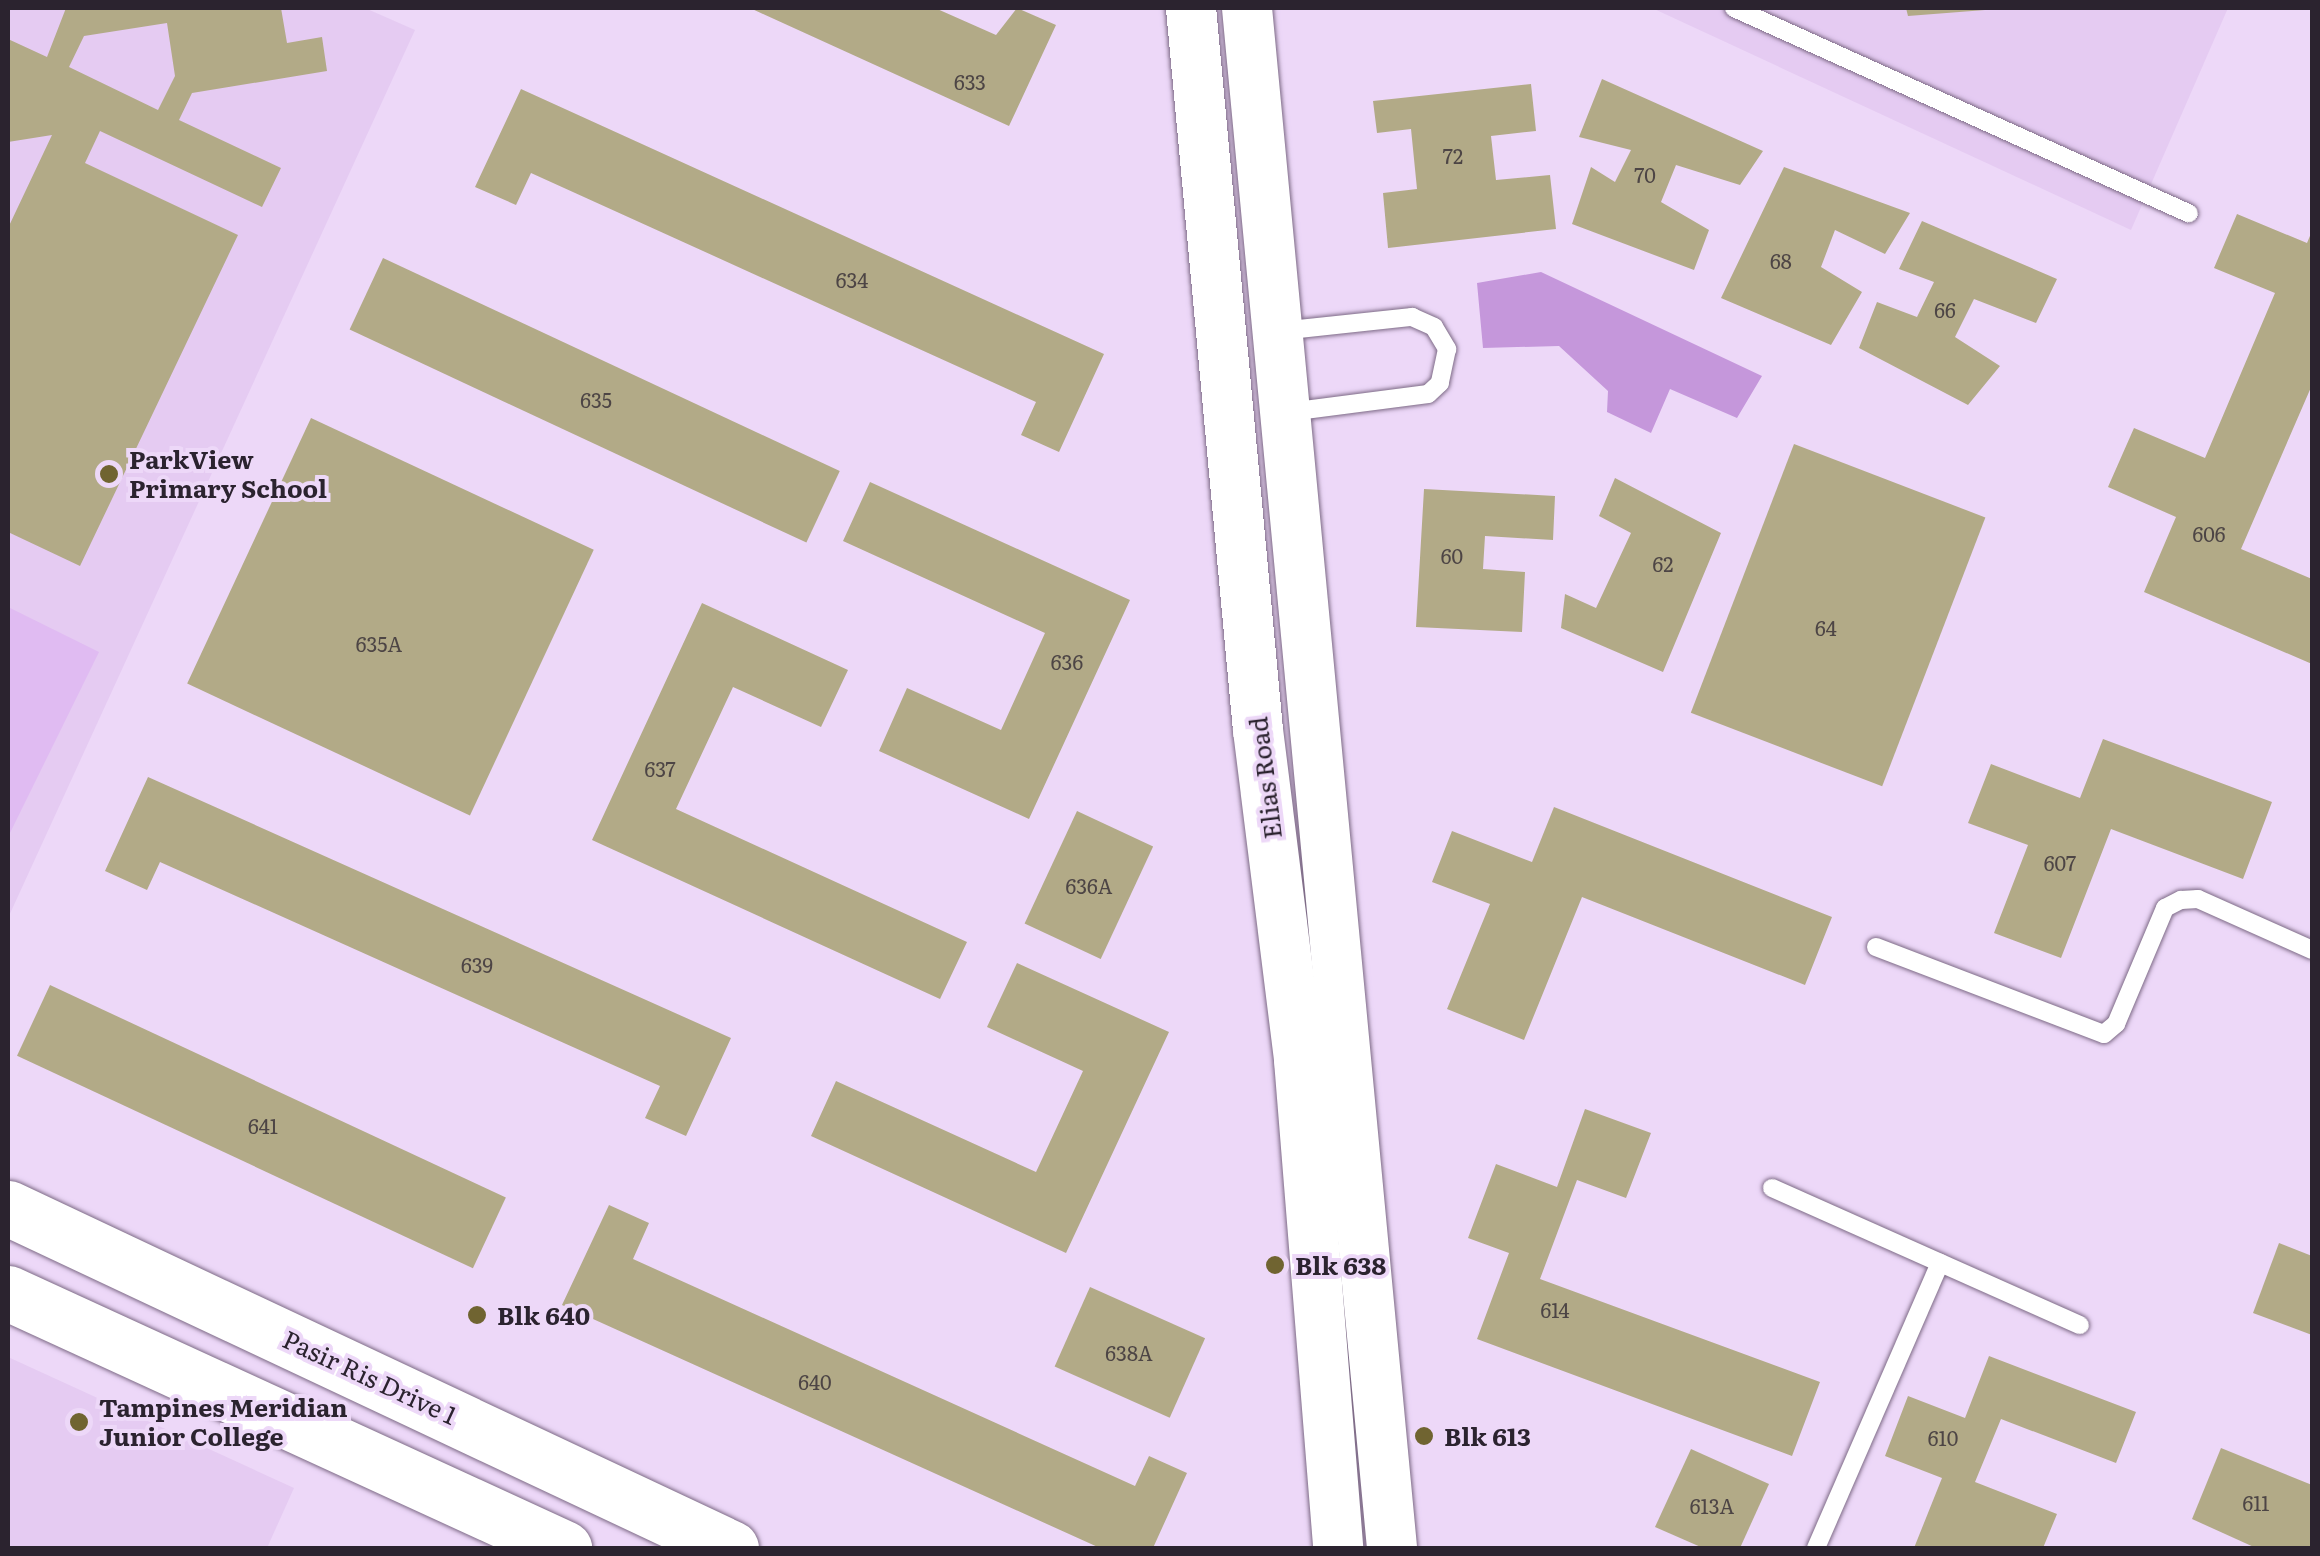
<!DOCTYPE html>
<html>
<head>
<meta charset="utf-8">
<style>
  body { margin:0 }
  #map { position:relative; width:2320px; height:1556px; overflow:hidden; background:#edd8f8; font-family:Literata,serif }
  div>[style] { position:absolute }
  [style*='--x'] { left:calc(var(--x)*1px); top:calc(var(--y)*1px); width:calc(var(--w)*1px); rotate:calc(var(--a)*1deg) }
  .built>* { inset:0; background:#e5cbf2 }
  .green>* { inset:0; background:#e0bbf2 }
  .water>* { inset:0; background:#c597db }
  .building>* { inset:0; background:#b2aa87; transform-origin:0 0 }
  .roads { filter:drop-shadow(0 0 2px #7d6a86) drop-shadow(0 0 2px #7d6a86) }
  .lane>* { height:18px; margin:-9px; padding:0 9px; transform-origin:9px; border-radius:9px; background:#fff }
  .secondary>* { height:50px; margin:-25px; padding:0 25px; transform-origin:25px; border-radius:25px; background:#fff }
  .primary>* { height:55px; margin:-27.5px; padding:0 27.5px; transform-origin:27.5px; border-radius:27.5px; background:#fff }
  .dots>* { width:28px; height:28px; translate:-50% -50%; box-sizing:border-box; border:5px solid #edd8f8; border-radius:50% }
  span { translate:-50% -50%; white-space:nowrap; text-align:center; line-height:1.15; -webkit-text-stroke:8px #edd8f8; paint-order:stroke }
  .number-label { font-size:20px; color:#4d4545 }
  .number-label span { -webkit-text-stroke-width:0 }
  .poi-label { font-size:25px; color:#2b232f; font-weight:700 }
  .left { translate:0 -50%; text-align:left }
  .street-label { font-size:25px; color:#2b232f }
  .frame { position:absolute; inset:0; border:10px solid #2b232f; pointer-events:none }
</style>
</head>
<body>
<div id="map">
  <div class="built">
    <i style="clip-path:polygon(8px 8px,365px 8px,415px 30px,8px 918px)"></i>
    <i style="clip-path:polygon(1652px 8px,2228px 8px,2131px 230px)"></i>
    <i style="clip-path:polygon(8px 1357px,294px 1488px,267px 1548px,8px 1548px)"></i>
  </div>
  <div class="green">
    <i style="clip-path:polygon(8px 607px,99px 652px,8px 837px)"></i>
  </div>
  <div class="water">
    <i style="clip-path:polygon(1541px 272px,1762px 376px,1737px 418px,1670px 389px,1651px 433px,1607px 412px,1608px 391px,1559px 346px,1483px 348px,1477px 283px)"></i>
  </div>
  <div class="building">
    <i style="clip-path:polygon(evenodd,66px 8px,281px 8px,287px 43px,322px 37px,327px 71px,192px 93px,179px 120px,281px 168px,262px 207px,100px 131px,85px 163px,238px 235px,80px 566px,8px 532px,8px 228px,52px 135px,8px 142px,8px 39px,47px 57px,66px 8px,167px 23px,175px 76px,158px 110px,69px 67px,84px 36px,167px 23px)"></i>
    <i style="clip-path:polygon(750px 8px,935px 8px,996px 35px,1017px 8px,1056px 25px,1009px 126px)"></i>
    <i style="clip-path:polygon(1906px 8px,1985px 8px,1985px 10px,1908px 16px)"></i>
    <i style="clip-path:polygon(1602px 79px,1763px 151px,1740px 185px,1676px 165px,1661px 202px,1709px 230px,1694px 270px,1572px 224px,1591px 167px,1615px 182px,1631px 150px,1579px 137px)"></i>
    <i style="clip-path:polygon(1531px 84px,1536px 131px,1491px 136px,1496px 180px,1550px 175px,1556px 229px,1388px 248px,1383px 193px,1417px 189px,1411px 129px,1377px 133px,1373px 101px)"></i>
    <i style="clip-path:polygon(521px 89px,1104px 354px,1059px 452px,1021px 435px,1036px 402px,531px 173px,516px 205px,475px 187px)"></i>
    <i style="clip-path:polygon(1784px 167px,1910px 213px,1885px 254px,1835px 230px,1821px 267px,1862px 292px,1831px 345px,1721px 298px)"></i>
    <i style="clip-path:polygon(2237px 214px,2307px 243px,2312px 231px,2312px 385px,2241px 549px,2312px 579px,2312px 664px,2144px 592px,2176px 517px,2108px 487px,2134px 428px,2205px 458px,2275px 293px,2214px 268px)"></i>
    <i style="clip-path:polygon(1922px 221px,2057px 279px,2036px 323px,1974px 299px,1955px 337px,2000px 366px,1968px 405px,1859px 348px,1877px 302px,1917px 317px,1934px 282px,1899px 269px)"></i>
    <i style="left:383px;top:258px;width:504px;height:79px;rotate:25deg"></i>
    <i style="left:311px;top:418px;width:312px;height:293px;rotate:25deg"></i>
    <i style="left:1794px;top:444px;width:205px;height:288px;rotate:21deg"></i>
    <i style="clip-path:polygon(1615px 478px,1721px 533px,1663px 672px,1561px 628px,1565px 594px,1596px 608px,1631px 533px,1599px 516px)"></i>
    <i style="clip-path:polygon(870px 482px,1130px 600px,1029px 819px,879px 751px,907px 688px,1001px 730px,1045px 633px,843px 541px)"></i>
    <i style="clip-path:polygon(1424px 489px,1555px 496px,1553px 540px,1485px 536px,1483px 569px,1525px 572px,1522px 632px,1416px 627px)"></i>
    <i style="clip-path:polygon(702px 603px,848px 670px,821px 727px,733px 687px,676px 809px,967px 942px,940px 999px,592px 840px)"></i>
    <i style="clip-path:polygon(2103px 739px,2272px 802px,2243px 879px,2111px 829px,2061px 958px,1994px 933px,2028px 845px,1968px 823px,1991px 764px,2080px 798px)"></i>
    <i style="clip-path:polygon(148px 777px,731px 1038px,686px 1136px,645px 1118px,660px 1086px,160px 862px,147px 890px,105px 871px)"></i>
    <i style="clip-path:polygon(1554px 807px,1832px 917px,1805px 985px,1582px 897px,1524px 1040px,1447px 1009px,1490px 904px,1432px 882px,1452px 831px,1532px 862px)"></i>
    <i style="left:1077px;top:811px;width:84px;height:124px;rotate:25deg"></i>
    <i style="clip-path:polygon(1017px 963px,1169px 1032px,1066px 1253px,811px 1136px,836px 1081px,1036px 1172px,1083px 1071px,987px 1027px)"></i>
    <i style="left:50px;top:985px;width:503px;height:78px;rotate:25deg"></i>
    <i style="clip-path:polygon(1585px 1109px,1651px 1133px,1626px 1198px,1577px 1180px,1540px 1279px,1820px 1382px,1792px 1456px,1477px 1339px,1509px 1253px,1468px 1238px,1496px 1164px,1557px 1187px)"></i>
    <i style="clip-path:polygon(609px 1205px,649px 1223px,633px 1259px,1135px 1486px,1149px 1456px,1187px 1473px,1153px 1548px,1100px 1548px,562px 1305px)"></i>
    <i style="clip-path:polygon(2279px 1243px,2312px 1256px,2312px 1335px,2253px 1313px)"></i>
    <i style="left:1090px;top:1287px;width:126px;height:87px;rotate:24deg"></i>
    <i style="clip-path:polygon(1989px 1356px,2136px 1412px,2116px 1463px,2001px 1419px,1975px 1482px,2057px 1514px,2043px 1548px,1914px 1548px,1942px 1478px,1885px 1456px,1908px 1396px,1965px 1418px)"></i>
    <i style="clip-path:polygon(2221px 1448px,2312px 1485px,2312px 1548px,2256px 1548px,2192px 1519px)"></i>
    <i style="clip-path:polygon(1691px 1449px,1769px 1484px,1740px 1548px,1703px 1548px,1655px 1527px)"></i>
  </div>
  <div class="roads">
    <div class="lane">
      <i style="--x:1734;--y:8;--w:499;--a:24.3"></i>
      <i style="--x:1280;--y:331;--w:133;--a:-6.1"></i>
      <i style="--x:1412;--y:317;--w:24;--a:24"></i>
      <i style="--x:1434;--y:327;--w:26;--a:59"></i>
      <i style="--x:1447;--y:349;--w:35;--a:102"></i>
      <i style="--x:1440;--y:383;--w:16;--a:137"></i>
      <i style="--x:1428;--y:394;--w:140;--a:172.6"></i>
      <i style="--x:1876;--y:947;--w:244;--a:20.9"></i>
      <i style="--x:2104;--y:1034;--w:16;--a:-40"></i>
      <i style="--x:2116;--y:1024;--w:126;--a:-67.1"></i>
      <i style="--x:2165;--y:908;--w:18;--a:-27"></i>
      <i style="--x:2181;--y:900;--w:17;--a:-3"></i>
      <i style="--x:2198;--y:899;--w:125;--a:24.1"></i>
      <i style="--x:1772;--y:1188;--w:337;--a:24"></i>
      <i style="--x:1816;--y:1548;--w:311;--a:-66.5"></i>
    </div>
    <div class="secondary">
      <i style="--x:1191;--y:8;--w:725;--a:84.7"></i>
      <i style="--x:1258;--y:730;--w:333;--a:82.9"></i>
      <i style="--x:1299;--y:1060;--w:490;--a:85.4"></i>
      <i style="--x:1247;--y:8;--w:1547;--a:84.62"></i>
    </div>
    <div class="primary">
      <i style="--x:8;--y:1208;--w:799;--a:25.19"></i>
      <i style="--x:8;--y:1293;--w:612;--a:24.64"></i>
    </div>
  </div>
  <div class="dots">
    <i style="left:109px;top:474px;background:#706431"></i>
    <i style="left:1275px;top:1265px;background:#706431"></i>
    <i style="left:477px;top:1315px;background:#706431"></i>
    <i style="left:79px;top:1422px;background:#706431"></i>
    <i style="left:1424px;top:1436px;background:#706431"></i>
  </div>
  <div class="number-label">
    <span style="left:970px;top:81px">633</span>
    <span style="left:1453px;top:155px">72</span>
    <span style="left:1645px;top:174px">70</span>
    <span style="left:1781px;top:260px">68</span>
    <span style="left:852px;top:279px">634</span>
    <span style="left:1945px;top:309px">66</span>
    <span style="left:596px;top:399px">635</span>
    <span style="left:2209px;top:533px">606</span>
    <span style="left:1452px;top:555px">60</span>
    <span style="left:1663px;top:563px">62</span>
    <span style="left:1826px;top:627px">64</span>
    <span style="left:379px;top:643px">635A</span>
    <span style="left:1067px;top:661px">636</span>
    <span style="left:660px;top:768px">637</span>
    <span style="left:2060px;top:862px">607</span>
    <span style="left:1089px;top:885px">636A</span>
    <span style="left:477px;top:964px">639</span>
    <span style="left:263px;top:1125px">641</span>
    <span style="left:1555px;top:1309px">614</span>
    <span style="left:1129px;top:1352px">638A</span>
    <span style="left:815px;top:1381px">640</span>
    <span style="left:1943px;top:1437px">610</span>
    <span style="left:2256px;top:1502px">611</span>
    <span style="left:1712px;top:1505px">613A</span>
  </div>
  <div class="poi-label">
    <span class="left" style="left:129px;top:474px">ParkView<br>Primary School</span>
    <span class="left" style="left:1295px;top:1265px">Blk 638</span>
    <span class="left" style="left:497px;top:1315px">Blk 640</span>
    <span class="left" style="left:99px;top:1422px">Tampines Meridian<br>Junior College</span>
    <span class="left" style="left:1444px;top:1436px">Blk 613</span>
  </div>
  <div class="street-label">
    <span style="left:1265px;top:778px;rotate:-97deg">Elias Road</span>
    <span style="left:370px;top:1377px;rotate:25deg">Pasir Ris Drive 1</span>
  </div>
  <div class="frame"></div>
</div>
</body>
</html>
